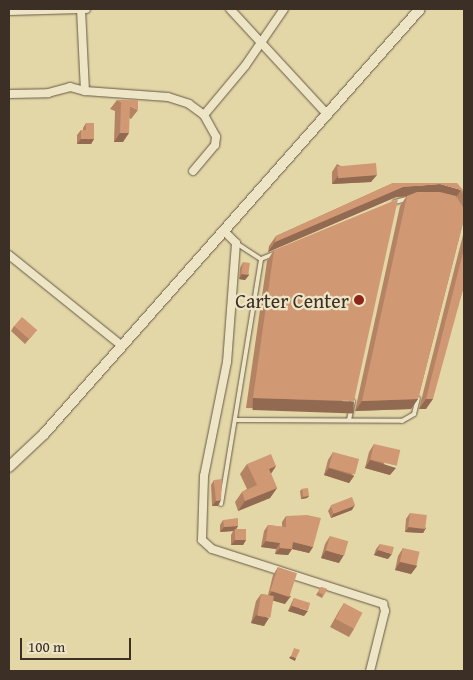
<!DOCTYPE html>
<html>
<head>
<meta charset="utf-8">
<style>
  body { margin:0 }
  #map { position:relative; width:473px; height:680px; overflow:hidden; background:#e4d7a7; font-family:"Gentium Book Plus",serif }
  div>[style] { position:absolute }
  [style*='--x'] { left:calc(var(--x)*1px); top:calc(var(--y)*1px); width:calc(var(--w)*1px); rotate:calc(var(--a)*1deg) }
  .roads { filter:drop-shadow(0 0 1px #665946) drop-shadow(0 0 1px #665946) }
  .service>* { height:4px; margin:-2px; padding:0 2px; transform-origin:2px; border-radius:2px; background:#ede5c6 }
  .minor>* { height:8px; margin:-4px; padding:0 4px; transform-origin:4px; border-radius:4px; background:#ede5c6 }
  .secondary>* { height:10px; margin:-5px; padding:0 5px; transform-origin:5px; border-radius:5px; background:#ede5c6 }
  .wall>* { inset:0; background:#b48364 }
  .shaded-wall>* { inset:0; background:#926a51; transform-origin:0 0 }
  .building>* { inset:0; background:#d19874; transform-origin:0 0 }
  .dots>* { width:14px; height:14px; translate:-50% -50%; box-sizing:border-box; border:2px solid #ede5c6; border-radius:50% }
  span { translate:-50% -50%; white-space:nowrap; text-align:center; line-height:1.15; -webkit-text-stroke:4.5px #ede5c6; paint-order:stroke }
  .poi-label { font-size:20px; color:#3c2f26 }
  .right { translate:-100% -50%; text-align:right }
  .frame { position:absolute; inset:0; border:10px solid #3c2f26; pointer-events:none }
  .scale { position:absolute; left:20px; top:638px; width:111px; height:22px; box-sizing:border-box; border:2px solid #3c2f26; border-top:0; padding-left:6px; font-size:15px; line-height:18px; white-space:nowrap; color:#3c2f26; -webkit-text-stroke:4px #ede5c6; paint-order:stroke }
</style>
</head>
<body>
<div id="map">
  <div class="roads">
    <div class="service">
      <i style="--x:395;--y:202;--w:16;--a:-15"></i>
      <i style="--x:236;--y:243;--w:30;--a:33"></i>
      <i style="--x:261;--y:259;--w:16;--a:-22"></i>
      <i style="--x:236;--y:420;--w:166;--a:0.3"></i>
      <i style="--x:402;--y:421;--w:14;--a:-30"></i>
      <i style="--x:414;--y:414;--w:16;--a:-76"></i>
      <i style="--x:349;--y:420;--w:19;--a:-78"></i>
      <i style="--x:221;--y:504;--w:248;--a:-80.7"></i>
    </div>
    <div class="minor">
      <i style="--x:230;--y:9;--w:143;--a:47.3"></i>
      <i style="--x:9;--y:11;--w:72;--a:-1.6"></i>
      <i style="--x:85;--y:91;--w:82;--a:-92.8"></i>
      <i style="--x:81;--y:9;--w:5;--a:0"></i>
      <i style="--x:9;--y:94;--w:39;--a:-1"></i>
      <i style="--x:48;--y:93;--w:23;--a:-15"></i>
      <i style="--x:70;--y:87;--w:16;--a:15"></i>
      <i style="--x:85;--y:91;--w:83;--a:4.1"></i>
      <i style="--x:168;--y:97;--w:22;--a:18"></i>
      <i style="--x:189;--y:104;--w:19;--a:36"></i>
      <i style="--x:204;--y:115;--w:25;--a:61"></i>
      <i style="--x:216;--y:137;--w:8;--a:97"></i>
      <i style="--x:215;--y:145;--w:34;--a:130"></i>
      <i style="--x:204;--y:115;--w:64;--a:-50.1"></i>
      <i style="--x:245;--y:66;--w:69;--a:-55.6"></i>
      <i style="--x:224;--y:231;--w:17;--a:45"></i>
      <i style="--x:236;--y:243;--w:119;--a:94.3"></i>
      <i style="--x:227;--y:362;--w:116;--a:101.4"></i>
      <i style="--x:204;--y:476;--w:64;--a:91.8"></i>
      <i style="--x:202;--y:540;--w:13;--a:42"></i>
      <i style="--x:212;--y:549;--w:180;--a:17.8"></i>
      <i style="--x:383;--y:604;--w:7;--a:74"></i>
      <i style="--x:385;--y:611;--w:62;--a:104"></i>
      <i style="--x:9;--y:255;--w:145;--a:38.8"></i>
    </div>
    <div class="secondary">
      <i style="--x:9;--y:467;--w:48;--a:-43.3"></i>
      <i style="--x:44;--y:434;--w:567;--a:-48.5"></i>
    </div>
  </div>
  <div class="wall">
    <i style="clip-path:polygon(117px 100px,138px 110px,131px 119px,129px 118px,123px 142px,114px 142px,115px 111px,110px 109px)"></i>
    <i style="clip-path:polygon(86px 123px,94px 139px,91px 144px,77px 144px,77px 135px,81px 130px,83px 130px,83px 128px)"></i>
    <i style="clip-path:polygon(337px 164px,371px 182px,332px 184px,332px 172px)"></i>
    <i style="clip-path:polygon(393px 183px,464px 191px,464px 219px,418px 399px,411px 409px,355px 411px,400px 206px,406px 197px,396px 197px,268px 252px,269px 246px,276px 236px)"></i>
    <i style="clip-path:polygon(464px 231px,464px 286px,426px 409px,419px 409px)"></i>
    <i style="clip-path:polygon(274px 250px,347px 411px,246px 408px,267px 261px)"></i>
    <i style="clip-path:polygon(243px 262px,249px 275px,245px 280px,239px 279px,240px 268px)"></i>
    <i style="clip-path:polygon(14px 326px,37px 330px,25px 344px,11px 331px)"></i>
    <i style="clip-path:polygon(374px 444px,390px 475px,365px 468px,369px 452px)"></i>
    <i style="clip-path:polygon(333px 452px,354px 476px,349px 483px,324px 475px,328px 460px)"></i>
    <i style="clip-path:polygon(247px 464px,276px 466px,271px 474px,277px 488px,270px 498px,238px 511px,235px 502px,242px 492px,247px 489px,240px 474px)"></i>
    <i style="clip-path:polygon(214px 480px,218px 506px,212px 506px,211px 485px)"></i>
    <i style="clip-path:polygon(302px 489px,309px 496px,307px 498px,301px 499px,300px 491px)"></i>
    <i style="clip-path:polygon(331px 506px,352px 510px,331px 518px,328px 511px)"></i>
    <i style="clip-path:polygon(410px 513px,426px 528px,423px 533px,405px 532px,406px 519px)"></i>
    <i style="clip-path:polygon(286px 516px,313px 547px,309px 553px,292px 549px,288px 555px,275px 554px,276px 549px,261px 547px,264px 531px,268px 525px,282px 527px,282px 522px)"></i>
    <i style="clip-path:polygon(223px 520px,238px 526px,236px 529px,246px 540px,243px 545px,231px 545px,231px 535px,233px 531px,220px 532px,220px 525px)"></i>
    <i style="clip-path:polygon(330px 536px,339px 563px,321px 558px,325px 544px)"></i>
    <i style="clip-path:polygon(380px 544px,388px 559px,374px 555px,376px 549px)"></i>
    <i style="clip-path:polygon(403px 548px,417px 566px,411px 574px,395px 570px,398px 556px)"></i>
    <i style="clip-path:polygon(278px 567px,285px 604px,273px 600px,264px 626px,251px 623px,256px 601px,261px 594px,268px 595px,273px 575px)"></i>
    <i style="clip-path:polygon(321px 587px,327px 589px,322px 598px,316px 595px)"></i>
    <i style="clip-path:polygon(294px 598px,304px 616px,288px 611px,291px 604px)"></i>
    <i style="clip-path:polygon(344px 603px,354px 629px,349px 637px,330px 627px,339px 611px)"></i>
  </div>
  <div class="shaded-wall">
    <i style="clip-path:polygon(120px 133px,129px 133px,123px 142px,114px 142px)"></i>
    <i style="clip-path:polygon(81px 139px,94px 139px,91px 144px,77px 144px)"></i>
    <i style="clip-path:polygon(377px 175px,371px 182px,332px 184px,338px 176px)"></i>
    <i style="clip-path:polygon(440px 184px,461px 190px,454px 200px,433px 194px,396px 197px,268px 252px,275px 242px,403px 187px)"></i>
    <i style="clip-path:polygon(242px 274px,249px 275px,245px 280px,239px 279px)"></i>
    <i style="left:253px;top:398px;width:101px;height:12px;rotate:2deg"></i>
    <i style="clip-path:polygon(418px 399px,411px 409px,355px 411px,362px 401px)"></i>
    <i style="clip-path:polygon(426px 399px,433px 399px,426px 409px,419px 409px)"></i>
    <i style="clip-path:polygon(370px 460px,396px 468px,390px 475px,365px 468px)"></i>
    <i style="clip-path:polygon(276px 466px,269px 476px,269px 469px)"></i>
    <i style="clip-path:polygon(329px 468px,354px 476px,349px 483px,324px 475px)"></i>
    <i style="clip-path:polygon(277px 488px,270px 498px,238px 511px,245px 501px)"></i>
    <i style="clip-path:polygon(309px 496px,307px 498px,301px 499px,303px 497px)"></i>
    <i style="clip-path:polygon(221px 500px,218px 506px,212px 506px,216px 501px)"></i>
    <i style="clip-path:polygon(355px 505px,352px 510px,331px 518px,334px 513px)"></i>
    <i style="clip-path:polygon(238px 526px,235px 531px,235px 529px,233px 531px,220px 532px,224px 527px)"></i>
    <i style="clip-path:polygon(409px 527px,426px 528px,423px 533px,405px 532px)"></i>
    <i style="clip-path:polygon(235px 540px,246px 540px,243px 545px,231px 545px)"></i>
    <i style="clip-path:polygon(266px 541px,280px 543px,276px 549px,261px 547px)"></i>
    <i style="clip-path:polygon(293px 542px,313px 547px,309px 553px,288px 548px)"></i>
    <i style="clip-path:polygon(280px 548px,292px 549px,288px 555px,275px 554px)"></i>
    <i style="clip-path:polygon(326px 550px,344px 555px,339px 563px,321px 558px)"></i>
    <i style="clip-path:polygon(378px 550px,392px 554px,388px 559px,374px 555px)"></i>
    <i style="clip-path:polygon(400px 562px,417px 566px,411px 574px,395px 570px)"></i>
    <i style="clip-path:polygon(272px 591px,291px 596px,285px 604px,267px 599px)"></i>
    <i style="clip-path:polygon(292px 606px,308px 611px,304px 616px,288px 611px)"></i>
    <i style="clip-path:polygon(256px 615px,269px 618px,264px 626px,251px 623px)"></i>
    <i style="clip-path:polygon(291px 656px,296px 658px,295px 661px,289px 658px)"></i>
  </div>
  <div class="building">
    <i style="clip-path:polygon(117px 100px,138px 100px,138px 110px,130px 106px,129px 133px,120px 133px,121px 102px)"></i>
    <i style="clip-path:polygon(86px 123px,94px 123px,94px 139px,81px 139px,81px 130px,86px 130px)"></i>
    <i style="left:376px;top:163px;width:12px;height:39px;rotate:85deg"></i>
    <i style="clip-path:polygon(393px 183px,457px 183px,464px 191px,464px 196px,461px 190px,440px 184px,403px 187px,275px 242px,276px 236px)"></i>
    <i style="clip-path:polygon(417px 192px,440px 192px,456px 196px,464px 209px,464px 219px,418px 399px,362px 401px,407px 196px)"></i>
    <i style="clip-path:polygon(398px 199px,354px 401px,253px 398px,274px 250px)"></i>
    <i style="clip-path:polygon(464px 249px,464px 286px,433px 399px,426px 399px)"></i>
    <i style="left:243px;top:262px;width:7px;height:12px;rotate:8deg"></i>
    <i style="left:22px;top:317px;width:20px;height:12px;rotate:41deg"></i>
    <i style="left:374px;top:444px;width:27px;height:16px;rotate:13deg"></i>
    <i style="left:333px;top:452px;width:27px;height:16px;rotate:15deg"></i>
    <i style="clip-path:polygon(271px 454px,276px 466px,269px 469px,277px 488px,245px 501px,242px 492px,257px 485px,247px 464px)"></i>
    <i style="clip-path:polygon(222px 479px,221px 500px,216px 501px,214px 480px)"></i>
    <i style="left:308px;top:488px;width:8px;height:6px;rotate:83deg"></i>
    <i style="left:352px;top:497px;width:9px;height:23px;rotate:69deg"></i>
    <i style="left:410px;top:513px;width:17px;height:14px;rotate:7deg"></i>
    <i style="clip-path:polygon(307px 515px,321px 518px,313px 547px,293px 542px,292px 549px,280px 548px,280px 543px,266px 541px,268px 525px,286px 527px,286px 516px)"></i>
    <i style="clip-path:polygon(238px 518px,238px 526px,224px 527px,223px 520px)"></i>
    <i style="left:235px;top:529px;width:11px;height:11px"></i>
    <i style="left:330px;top:536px;width:19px;height:15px;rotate:16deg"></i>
    <i style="clip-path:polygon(380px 544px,394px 547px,392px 554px,378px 550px)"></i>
    <i style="left:403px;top:548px;width:17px;height:14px;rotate:13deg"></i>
    <i style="left:278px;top:567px;width:20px;height:25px;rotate:18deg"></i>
    <i style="clip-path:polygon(321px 587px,327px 589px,324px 595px,318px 592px)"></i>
    <i style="left:261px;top:594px;width:13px;height:22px;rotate:9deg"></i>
    <i style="left:294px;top:598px;width:17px;height:8px;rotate:17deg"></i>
    <i style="left:344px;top:603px;width:21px;height:18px;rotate:28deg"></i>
    <i style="clip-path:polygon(294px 648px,300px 650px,296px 658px,291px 656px)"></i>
  </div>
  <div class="dots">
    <i style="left:359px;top:300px;background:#8f2418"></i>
  </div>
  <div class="poi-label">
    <span class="right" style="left:349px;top:300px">Carter Center</span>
  </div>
  <div class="frame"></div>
  <div class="scale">100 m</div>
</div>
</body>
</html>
